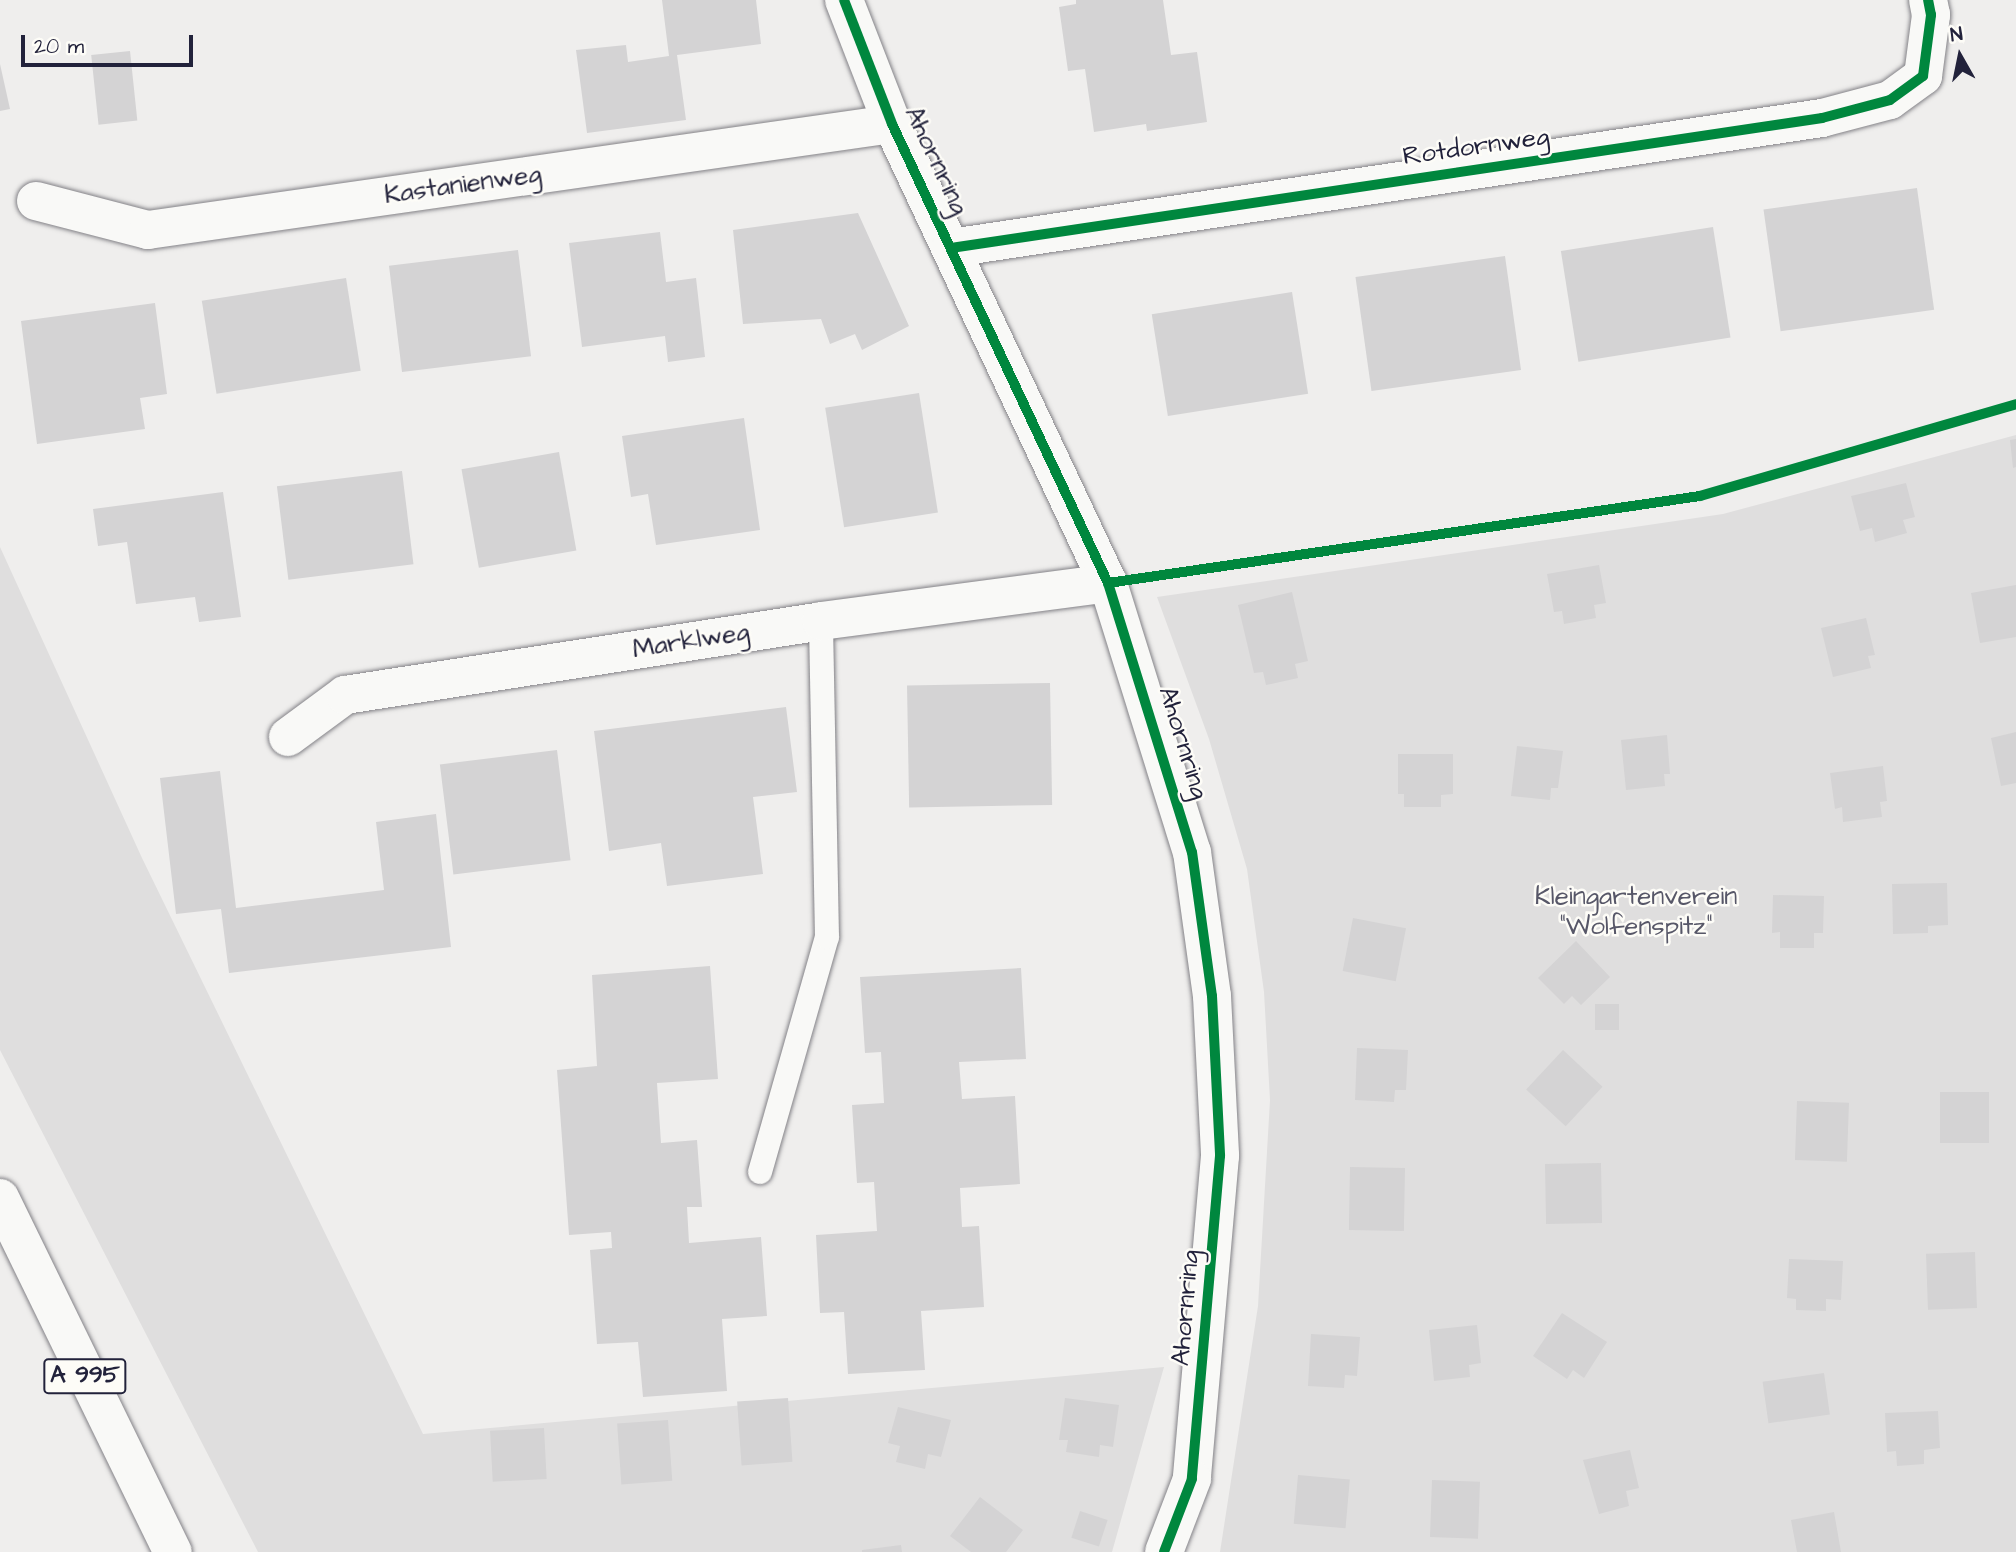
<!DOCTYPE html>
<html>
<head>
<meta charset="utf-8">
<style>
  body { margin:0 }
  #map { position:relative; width:2016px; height:1552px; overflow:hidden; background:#efeeed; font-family:"Architects Daughter",sans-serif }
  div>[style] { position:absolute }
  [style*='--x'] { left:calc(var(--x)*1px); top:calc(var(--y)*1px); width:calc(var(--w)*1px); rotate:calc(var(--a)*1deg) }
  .green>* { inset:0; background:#dfdede }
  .building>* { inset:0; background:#d4d3d4; transform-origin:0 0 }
  .roads { filter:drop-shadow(0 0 2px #838287) drop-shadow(0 0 2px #838287) }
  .service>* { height:24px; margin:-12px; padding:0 12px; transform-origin:12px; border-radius:12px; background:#f9f9f7 }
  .minor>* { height:38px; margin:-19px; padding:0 19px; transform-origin:19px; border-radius:19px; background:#f9f9f7 }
  .motorway>* { height:38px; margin:-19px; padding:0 19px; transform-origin:19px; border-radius:19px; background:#f9f9f7 }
  .cycleway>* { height:10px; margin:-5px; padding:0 5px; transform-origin:5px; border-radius:5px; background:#00873e }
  span { translate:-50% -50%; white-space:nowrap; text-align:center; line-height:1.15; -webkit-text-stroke:5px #fdfcf7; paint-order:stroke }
  .shield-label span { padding:2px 5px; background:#fdfcf7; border:2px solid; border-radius:5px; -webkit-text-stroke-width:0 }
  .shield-label { font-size:24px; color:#22223b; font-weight:700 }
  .street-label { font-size:26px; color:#22223b }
  .park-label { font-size:26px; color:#575768 }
  .north { position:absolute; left:1925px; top:21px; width:70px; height:70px; -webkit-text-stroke:5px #fdfcf7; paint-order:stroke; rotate:351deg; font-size:19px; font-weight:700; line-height:28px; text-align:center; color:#22223b }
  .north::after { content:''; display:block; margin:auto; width:24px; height:32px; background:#22223b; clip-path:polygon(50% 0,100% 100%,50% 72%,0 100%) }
  .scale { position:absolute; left:21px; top:35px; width:172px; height:32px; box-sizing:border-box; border:4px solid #22223b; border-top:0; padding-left:9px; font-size:21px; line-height:24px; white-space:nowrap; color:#22223b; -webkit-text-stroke:5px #fdfcf7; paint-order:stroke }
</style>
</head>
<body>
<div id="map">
  <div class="green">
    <i style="clip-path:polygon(2016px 435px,2016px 1552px,1220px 1552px,1258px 1306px,1270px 1100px,1264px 992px,1247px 869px,1209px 739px,1157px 597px,1723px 514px)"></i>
    <i style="clip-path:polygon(0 547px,142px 858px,423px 1434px,1164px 1367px,1112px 1552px,258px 1552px,0 1050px)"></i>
  </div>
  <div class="building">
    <i style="clip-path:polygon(662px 0,756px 0,761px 44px,677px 55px,686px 120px,587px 133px,576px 50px,626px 45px,628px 62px,669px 56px)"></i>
    <i style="clip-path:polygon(1076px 0,1163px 0,1171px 55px,1197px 52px,1207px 122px,1147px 131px,1146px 124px,1094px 132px,1085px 69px,1068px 71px,1059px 7px,1076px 4px)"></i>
    <i style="left:130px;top:51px;width:70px;height:39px;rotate:84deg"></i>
    <i style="clip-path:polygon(0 64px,10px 109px,0 111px)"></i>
    <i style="left:1917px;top:188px;width:123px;height:155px;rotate:82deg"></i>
    <i style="clip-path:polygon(858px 213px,909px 326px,862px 350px,855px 334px,830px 344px,821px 319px,743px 324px,733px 230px)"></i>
    <i style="left:1713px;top:227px;width:112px;height:154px;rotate:81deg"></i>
    <i style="clip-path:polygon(660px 232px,666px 282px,696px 278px,705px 357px,668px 362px,665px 336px,582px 347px,569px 243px)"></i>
    <i style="left:518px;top:250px;width:107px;height:130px;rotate:83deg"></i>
    <i style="left:1505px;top:256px;width:115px;height:151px;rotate:82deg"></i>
    <i style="left:346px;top:278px;width:94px;height:146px;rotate:81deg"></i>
    <i style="left:1292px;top:292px;width:103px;height:142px;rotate:81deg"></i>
    <i style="clip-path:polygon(155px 303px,167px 394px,140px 398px,145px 429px,37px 444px,21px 321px)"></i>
    <i style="left:919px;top:393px;width:121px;height:95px;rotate:81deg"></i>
    <i style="clip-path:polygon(744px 418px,760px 530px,656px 545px,648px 494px,631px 497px,622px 436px)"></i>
    <i style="clip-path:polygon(2016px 439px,2016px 467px,2013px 468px,2010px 440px)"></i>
    <i style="left:559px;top:452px;width:100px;height:99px;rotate:80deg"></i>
    <i style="left:402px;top:471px;width:94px;height:126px;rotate:83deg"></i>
    <i style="clip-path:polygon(1906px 483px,1915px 517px,1903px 520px,1907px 533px,1875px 542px,1872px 528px,1860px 531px,1851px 496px)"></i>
    <i style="clip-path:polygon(223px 492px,241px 617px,199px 622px,195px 597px,136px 604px,127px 542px,98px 546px,93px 509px)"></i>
    <i style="clip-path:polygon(1599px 565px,1606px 603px,1594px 605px,1596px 618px,1564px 624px,1562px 611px,1554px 612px,1547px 574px)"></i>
    <i style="clip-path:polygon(2016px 585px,2016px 637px,1980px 643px,1971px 593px)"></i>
    <i style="clip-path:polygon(1292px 592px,1308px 661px,1295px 664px,1298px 678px,1266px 685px,1263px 672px,1254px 673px,1238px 605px)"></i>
    <i style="clip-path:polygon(1866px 618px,1875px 655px,1868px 656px,1871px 668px,1833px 677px,1821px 628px)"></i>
    <i style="left:1050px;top:683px;width:122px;height:143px;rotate:89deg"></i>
    <i style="clip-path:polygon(786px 707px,797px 792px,753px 797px,763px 874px,667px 886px,661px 843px,609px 851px,594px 731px)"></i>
    <i style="clip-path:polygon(2016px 732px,2016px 783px,2001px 786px,1991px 738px)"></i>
    <i style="clip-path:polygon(1667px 735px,1670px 774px,1664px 774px,1665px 786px,1626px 790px,1621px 740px)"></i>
    <i style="clip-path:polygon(1517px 746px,1563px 751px,1558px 788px,1551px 788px,1550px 800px,1511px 796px)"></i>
    <i style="left:557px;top:750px;width:111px;height:118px;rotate:83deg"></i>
    <i style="clip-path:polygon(1398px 754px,1453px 754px,1453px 794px,1441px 795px,1441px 807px,1404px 807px,1404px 794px,1398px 794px)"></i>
    <i style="clip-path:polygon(1883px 766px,1887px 801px,1880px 802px,1882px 817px,1843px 822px,1842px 807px,1835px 809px,1830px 773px)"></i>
    <i style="clip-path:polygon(220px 771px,236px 908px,384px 890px,376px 822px,436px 814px,451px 947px,229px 973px,221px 909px,176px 914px,160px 778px)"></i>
    <i style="clip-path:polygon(1947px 883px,1948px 925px,1928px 926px,1928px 933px,1893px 934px,1892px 884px)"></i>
    <i style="clip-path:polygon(1773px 895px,1824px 896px,1823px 933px,1814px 933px,1814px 948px,1780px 948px,1780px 932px,1772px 933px)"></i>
    <i style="left:1353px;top:918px;width:54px;height:54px;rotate:11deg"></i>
    <i style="clip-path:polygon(1576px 941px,1610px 977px,1581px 1005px,1572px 996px,1564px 1004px,1538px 978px)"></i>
    <i style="clip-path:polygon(710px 966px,718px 1079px,657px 1083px,661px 1143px,697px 1140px,702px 1207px,687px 1207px,689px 1243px,761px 1237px,767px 1316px,722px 1319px,727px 1391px,643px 1397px,638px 1342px,597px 1344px,590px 1250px,612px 1248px,611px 1232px,569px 1235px,557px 1070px,597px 1066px,592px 975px)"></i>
    <i style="clip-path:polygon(1021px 968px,1026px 1059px,959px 1062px,962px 1099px,1015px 1096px,1020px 1184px,960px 1188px,962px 1227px,979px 1226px,984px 1307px,921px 1311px,925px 1370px,848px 1374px,844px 1312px,820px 1313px,816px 1235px,877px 1231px,874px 1182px,857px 1183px,852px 1105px,884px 1103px,881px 1052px,865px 1053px,860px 977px)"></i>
    <i style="left:1595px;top:1004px;width:24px;height:26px"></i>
    <i style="clip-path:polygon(1357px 1048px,1408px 1050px,1406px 1090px,1395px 1090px,1394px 1102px,1355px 1100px)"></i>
    <i style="left:1563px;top:1050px;width:54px;height:54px;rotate:43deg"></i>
    <i style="left:1940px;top:1092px;width:49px;height:51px"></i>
    <i style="left:1797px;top:1101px;width:52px;height:59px;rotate:2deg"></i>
    <i style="left:1601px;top:1163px;width:60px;height:56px;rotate:89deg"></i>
    <i style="left:1350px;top:1167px;width:55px;height:63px;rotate:1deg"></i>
    <i style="left:1975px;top:1252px;width:56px;height:49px;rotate:88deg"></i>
    <i style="clip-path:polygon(1789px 1259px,1843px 1261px,1841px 1300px,1826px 1299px,1826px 1311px,1796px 1310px,1796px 1299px,1787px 1298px)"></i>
    <i style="clip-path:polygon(1562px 1313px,1607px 1342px,1584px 1378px,1573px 1370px,1567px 1379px,1533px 1356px)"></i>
    <i style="clip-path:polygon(1477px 1325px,1481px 1363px,1469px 1365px,1470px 1377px,1434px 1381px,1429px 1330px)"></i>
    <i style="clip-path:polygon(1311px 1334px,1360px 1337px,1357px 1376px,1345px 1375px,1344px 1388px,1308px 1386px)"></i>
    <i style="left:1824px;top:1373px;width:42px;height:62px;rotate:82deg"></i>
    <i style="left:788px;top:1398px;width:64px;height:51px;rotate:86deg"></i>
    <i style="clip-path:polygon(1065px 1398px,1119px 1405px,1113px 1447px,1100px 1445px,1099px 1457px,1066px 1452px,1068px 1440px,1059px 1440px)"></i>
    <i style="clip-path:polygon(898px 1407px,951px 1420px,941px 1457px,928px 1454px,925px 1469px,896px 1462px,900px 1446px,888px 1443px)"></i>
    <i style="clip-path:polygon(1938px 1411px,1940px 1448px,1924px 1450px,1924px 1464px,1897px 1466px,1896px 1451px,1887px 1452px,1885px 1413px)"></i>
    <i style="left:668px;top:1420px;width:61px;height:51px;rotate:86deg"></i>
    <i style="left:544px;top:1428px;width:51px;height:54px;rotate:87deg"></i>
    <i style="clip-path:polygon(1630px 1450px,1639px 1488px,1626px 1491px,1629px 1506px,1599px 1514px,1583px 1460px)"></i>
    <i style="left:1298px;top:1475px;width:52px;height:49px;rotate:5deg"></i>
    <i style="left:1432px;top:1480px;width:48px;height:57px;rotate:2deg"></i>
    <i style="clip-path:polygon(980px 1497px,1023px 1530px,1006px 1552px,971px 1552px,950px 1536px)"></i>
    <i style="left:1080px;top:1511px;width:29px;height:28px;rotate:18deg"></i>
    <i style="clip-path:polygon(1834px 1512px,1841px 1552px,1797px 1552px,1791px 1520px)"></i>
    <i style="clip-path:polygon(901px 1545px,902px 1552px,862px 1552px,862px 1550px)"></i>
  </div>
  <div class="roads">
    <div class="service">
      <i style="--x:760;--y:1172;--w:244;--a:-74.1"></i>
      <i style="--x:827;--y:937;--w:316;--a:-91.1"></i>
    </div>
    <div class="minor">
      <i style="--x:844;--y:0;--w:133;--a:68.8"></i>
      <i style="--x:892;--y:124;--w:507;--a:64.8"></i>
      <i style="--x:1108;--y:583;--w:282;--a:72.7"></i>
      <i style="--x:1192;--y:852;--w:145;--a:82.1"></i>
      <i style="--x:1212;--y:996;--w:160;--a:87.1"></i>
      <i style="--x:1220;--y:1156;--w:324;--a:95"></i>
      <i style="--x:1192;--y:1479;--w:78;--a:111"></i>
      <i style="--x:36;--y:201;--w:116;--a:14.5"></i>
      <i style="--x:148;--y:230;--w:752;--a:-8.11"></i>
      <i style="--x:951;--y:248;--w:881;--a:-8.49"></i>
      <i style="--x:1822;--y:118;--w:70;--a:-14.8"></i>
      <i style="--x:1890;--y:100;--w:41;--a:-36"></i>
      <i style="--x:1923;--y:76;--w:62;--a:-82.5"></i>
      <i style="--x:1931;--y:15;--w:15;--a:-101"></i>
      <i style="--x:288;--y:737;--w:71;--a:-36.4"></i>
      <i style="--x:345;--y:695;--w:482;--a:-8.8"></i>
      <i style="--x:821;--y:621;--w:290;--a:-7.5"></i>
    </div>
    <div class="motorway">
      <i style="--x:0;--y:1198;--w:394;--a:64"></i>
    </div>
  </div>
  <div class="cycleway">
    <i style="--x:844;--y:0;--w:133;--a:68.8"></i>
    <i style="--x:892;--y:124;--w:507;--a:64.8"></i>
    <i style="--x:1108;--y:583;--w:282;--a:72.7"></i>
    <i style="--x:1192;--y:852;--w:145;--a:82.1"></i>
    <i style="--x:1212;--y:996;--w:160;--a:87.1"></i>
    <i style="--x:1220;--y:1156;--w:324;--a:95"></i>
    <i style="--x:1192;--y:1479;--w:78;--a:111"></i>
    <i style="--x:951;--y:248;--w:881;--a:-8.49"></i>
    <i style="--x:1822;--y:118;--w:70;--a:-14.8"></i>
    <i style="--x:1890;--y:100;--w:41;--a:-36"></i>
    <i style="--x:1923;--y:76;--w:62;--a:-82.5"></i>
    <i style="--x:1931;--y:15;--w:15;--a:-101"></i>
    <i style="--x:1108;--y:583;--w:598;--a:-8.36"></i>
    <i style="--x:1700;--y:496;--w:329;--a:-16.2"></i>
  </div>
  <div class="shield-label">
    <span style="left:85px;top:1376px">A 995</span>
  </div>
  <div class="street-label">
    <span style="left:1476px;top:147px;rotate:-8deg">Rotdornweg</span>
    <span style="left:936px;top:161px;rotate:65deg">Ahornring</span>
    <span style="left:463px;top:185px;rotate:-8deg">Kastanienweg</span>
    <span style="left:691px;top:641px;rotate:-9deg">Marklweg</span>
    <span style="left:1183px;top:743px;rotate:73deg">Ahornring</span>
    <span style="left:1186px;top:1308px;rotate:-85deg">Ahornring</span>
  </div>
  <div class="park-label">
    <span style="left:1636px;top:912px">Kleingartenverein<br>"Wolfenspitz"</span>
  </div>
  <div class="north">N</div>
  <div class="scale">20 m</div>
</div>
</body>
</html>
